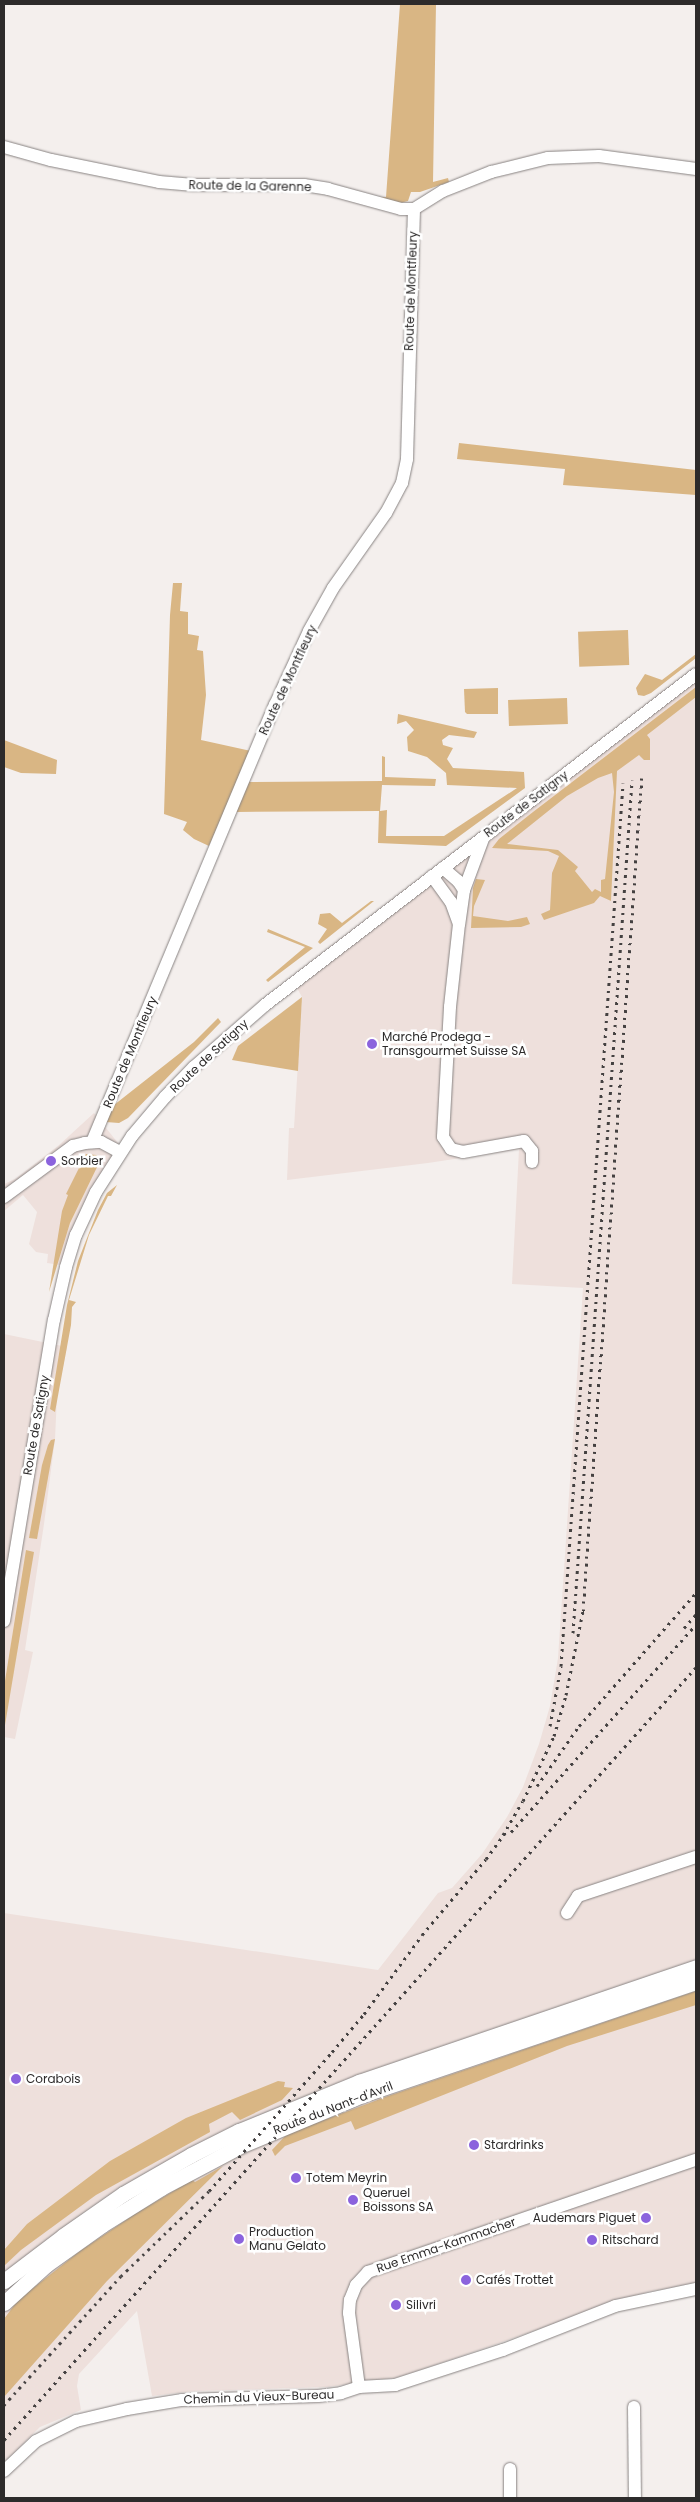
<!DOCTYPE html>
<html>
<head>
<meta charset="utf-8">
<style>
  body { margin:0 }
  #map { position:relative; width:700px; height:2502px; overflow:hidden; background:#f4efed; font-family:Poppins,sans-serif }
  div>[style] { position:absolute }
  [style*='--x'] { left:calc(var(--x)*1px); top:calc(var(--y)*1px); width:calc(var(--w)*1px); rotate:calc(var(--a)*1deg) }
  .built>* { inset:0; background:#eee0dc }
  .green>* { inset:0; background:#d9b684; transform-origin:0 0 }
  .roads { filter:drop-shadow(0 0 1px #888382) drop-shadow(0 0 1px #888382) }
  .minor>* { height:12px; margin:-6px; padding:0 6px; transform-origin:6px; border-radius:6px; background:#fff }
  .major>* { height:15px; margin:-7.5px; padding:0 7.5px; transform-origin:7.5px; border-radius:7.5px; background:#fff }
  .rail>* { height:3px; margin-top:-1.5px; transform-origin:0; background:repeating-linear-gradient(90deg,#444141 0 2.5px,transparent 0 7.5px) }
  .dots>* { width:14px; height:14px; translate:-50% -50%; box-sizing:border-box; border:2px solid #fff; border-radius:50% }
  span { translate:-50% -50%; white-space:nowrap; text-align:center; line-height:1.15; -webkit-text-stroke:5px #fff; paint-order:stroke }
  .street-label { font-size:12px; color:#2d2b2b }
  .poi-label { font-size:12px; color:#2d2b2b }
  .left { translate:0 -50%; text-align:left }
  .right { translate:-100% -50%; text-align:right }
  .frame { position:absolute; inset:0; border:5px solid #2d2b2b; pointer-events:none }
</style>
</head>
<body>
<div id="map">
  <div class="built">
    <i style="clip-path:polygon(696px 666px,696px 2283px,647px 2292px,400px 2377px,327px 2387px,194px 2391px,152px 2396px,137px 2311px,79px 2374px,77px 2386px,81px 2410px,40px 2427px,4px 2463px,4px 1913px,378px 1970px,438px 1893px,452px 1888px,482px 1854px,507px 1817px,523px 1787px,539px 1744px,550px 1706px,558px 1658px,583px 1288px,512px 1284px,519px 1149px,428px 1163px,287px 1180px,289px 1128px,294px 1128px,302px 997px,291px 977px)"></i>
    <i style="clip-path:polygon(94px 1113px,118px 1143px,113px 1166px,68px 1266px,47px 1263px,48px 1254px,36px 1252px,29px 1244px,37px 1212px,23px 1195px,4px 1211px,4px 1184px,15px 1179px,58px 1146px)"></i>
    <i style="clip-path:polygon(4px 1334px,67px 1347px,57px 1396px,55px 1439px,44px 1524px,25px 1650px,33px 1652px,15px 1739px,4px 1737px)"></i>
  </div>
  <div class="green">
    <i style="clip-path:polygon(400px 4px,436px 4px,433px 182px,448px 178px,449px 182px,420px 192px,411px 192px,408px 201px,400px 203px,379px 198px,386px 197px)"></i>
    <i style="clip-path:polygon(459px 443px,696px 470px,696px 495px,563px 485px,565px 469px,457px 459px)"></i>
    <i style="clip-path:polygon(173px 583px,182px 583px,180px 611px,188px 612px,188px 634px,199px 636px,197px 650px,203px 651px,206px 695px,201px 740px,251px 751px,209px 846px,194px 839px,183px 830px,187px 822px,164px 814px,170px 615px)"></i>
    <i style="left:628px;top:630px;width:35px;height:50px;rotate:88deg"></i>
    <i style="clip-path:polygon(696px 654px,696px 658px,651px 693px,644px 696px,638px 695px,636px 688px,645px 674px,662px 680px)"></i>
    <i style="clip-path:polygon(evenodd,696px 687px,696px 697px,647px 735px,650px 739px,650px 760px,644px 760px,639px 755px,617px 771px,611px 901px,600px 896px,594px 903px,544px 920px,541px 914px,550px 910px,552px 873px,559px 856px,548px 851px,492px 848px,499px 839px,533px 812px,696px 687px,612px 773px,614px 792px,605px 879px,601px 880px,601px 892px,595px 889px,592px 892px,575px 871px,578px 867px,558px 850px,507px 844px,567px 796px,598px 778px,612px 773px)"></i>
    <i style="clip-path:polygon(498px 688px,498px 714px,467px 714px,465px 712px,464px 689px)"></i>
    <i style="left:567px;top:698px;width:26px;height:59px;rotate:88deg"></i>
    <i style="clip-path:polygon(398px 714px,477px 732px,474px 738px,449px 735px,442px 740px,443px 745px,453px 748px,447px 759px,453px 768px,524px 772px,525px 788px,446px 846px,378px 843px,379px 811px,236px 812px,248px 782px,382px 781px,382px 756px,385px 757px,385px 777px,436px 779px,435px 786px,382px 785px,380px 811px,387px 810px,386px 836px,444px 836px,517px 788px,447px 785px,446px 773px,427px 757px,408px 751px,407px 737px,414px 730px,406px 721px,397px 724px)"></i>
    <i style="clip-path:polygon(4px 740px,57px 760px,56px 774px,21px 773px,4px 767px)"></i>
    <i style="clip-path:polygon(476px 879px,485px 880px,474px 906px,473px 916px,508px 921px,527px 917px,530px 924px,521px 927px,471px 928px,473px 888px)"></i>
    <i style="clip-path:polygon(371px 901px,374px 901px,320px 944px,318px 942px,327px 929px,318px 924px,320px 914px,330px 913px,342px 923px)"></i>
    <i style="clip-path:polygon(268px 929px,313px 948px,268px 982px,266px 980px,305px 947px,267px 932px)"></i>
    <i style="clip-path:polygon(302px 997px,298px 1071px,232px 1060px,238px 1046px)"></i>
    <i style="clip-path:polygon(218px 1018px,221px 1022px,128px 1118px,119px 1123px,106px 1122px,114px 1105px,194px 1042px)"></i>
    <i style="clip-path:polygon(86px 1154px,96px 1155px,100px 1161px,70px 1223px,49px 1292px,62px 1211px,68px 1195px,66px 1194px)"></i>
    <i style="clip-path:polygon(117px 1185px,111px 1196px,108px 1196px,89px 1235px,69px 1300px,76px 1302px,72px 1307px,71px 1325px,55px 1412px,50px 1409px,67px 1305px,78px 1261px,98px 1210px,107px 1193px)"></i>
    <i style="clip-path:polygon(55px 1439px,37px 1539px,29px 1538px,42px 1465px,48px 1445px,51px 1440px)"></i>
    <i style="clip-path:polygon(26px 1550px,34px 1552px,4px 1731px,4px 1687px)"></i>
    <i style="clip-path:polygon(696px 1991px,696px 2005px,567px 2046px,355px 2130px,351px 2121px,285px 2146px,275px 2156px,272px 2150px,287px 2134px,388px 2096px)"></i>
    <i style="clip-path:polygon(278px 2081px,285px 2082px,284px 2087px,293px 2088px,282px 2100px,240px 2120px,232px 2112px,209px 2124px,210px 2132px,96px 2195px,21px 2250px,4px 2266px,4px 2250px,27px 2224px,110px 2161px,186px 2118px)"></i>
    <i style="clip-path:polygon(223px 2166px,107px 2281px,4px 2397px,4px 2319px,18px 2300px,80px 2251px,135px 2214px,192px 2180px,195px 2182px)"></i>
  </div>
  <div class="roads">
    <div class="minor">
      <i style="--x:4;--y:147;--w:49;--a:15.5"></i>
      <i style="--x:51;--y:160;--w:110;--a:11.5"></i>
      <i style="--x:159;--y:182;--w:35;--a:5"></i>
      <i style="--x:194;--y:185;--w:110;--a:0"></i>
      <i style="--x:304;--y:185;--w:24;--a:9"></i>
      <i style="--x:328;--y:189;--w:76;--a:15.3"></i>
      <i style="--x:401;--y:209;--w:13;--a:0"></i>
      <i style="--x:414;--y:209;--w:34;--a:-32"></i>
      <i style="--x:443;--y:191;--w:52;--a:-21.6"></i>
      <i style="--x:491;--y:172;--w:59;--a:-13.8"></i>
      <i style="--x:548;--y:158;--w:51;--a:-2.2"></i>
      <i style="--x:599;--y:156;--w:98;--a:7.6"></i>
      <i style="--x:483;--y:839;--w:54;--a:110.4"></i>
      <i style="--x:464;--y:890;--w:34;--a:98"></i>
      <i style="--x:459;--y:924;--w:83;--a:96.2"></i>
      <i style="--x:450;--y:1007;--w:130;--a:93.1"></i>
      <i style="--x:443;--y:1137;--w:14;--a:56"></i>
      <i style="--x:451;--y:1149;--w:12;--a:14"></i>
      <i style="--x:463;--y:1152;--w:62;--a:-10.2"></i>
      <i style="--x:524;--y:1141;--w:13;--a:51"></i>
      <i style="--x:532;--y:1151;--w:11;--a:90"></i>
      <i style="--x:443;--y:868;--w:20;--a:41"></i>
      <i style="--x:458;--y:881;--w:11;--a:56"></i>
      <i style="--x:432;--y:876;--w:32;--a:54"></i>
      <i style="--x:451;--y:902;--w:23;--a:70"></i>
      <i style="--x:92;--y:1142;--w:474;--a:-67.3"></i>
      <i style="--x:275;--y:705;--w:81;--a:-65.3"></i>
      <i style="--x:309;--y:631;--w:49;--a:-60.8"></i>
      <i style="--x:333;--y:588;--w:92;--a:-54.8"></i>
      <i style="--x:386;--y:513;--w:34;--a:-62"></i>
      <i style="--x:402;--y:483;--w:25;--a:-78"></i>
      <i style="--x:407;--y:459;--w:250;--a:-88.4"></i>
      <i style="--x:4;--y:1197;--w:86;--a:-36.5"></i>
      <i style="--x:73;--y:1146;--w:12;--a:-14"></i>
      <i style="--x:85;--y:1143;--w:16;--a:-4"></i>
      <i style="--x:101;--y:1142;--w:21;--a:28"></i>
      <i style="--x:4;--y:1621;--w:305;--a:-80.6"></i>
      <i style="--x:54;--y:1320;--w:54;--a:-77.2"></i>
      <i style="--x:66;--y:1267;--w:34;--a:-73"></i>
      <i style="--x:76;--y:1235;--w:47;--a:-65.1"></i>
      <i style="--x:96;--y:1192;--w:67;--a:-57.3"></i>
      <i style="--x:132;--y:1136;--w:51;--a:-49.8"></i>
      <i style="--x:165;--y:1097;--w:42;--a:-46"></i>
      <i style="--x:194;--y:1067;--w:94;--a:-41.1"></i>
      <i style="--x:265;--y:1005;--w:543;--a:-37.52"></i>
      <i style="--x:567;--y:1913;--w:20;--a:-57"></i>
      <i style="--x:578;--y:1896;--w:124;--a:-18.3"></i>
      <i style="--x:359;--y:2387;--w:75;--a:-97.7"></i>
      <i style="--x:349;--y:2313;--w:13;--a:-86"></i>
      <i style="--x:350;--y:2300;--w:16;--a:-68"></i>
      <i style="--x:356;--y:2285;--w:18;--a:-47"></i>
      <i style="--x:368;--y:2272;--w:347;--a:-18.9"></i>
      <i style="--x:634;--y:2407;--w:91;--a:89.4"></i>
      <i style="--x:4;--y:2471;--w:44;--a:-43.2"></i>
      <i style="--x:36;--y:2441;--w:45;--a:-26.6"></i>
      <i style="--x:76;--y:2421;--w:52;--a:-13.2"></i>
      <i style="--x:127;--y:2409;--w:56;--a:-9.3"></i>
      <i style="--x:182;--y:2400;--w:136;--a:-1.7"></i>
      <i style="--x:318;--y:2396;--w:23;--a:-7"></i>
      <i style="--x:341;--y:2393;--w:19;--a:-18"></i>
      <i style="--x:359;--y:2387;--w:36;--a:-3"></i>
      <i style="--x:395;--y:2385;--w:114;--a:-18"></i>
      <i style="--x:503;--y:2350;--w:120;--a:-21.4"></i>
      <i style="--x:615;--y:2306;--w:83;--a:-11.9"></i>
      <i style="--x:510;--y:2498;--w:29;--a:-90"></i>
    </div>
    <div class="major">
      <i style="--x:4;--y:2281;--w:74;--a:-37.3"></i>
      <i style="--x:63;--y:2236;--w:73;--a:-35"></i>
      <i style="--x:123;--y:2194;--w:78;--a:-29.8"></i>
      <i style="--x:191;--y:2155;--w:54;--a:-26.6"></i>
      <i style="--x:239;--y:2131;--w:130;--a:-22.2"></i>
      <i style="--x:359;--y:2082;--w:356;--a:-18.8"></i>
      <i style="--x:4;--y:2303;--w:57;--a:-42.1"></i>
      <i style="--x:46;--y:2265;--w:69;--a:-35.5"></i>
      <i style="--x:102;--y:2225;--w:70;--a:-32.1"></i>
      <i style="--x:161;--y:2188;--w:92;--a:-28"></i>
      <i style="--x:242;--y:2145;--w:130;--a:-22.6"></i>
      <i style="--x:362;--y:2095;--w:353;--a:-18.7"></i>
    </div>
  </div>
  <div class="rail">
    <i style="--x:684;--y:1628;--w:18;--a:-49"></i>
    <i style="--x:573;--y:1633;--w:855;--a:-86.04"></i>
    <i style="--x:550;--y:1726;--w:61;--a:-79.6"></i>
    <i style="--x:561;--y:1666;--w:885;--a:-85.98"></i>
    <i style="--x:537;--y:1786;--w:73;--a:-55"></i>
    <i style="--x:579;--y:1726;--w:177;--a:-48.7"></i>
    <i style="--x:511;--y:1832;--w:278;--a:-48.3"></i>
    <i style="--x:503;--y:1835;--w:39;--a:-60"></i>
    <i style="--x:523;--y:1801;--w:72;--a:-64.5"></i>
    <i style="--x:554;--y:1736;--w:43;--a:-73.7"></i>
    <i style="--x:566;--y:1695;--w:86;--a:-78.6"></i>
    <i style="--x:583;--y:1611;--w:840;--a:-85.97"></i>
    <i style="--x:4;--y:2405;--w:174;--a:-47.8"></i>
    <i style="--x:121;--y:2276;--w:122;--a:-44"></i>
    <i style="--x:209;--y:2191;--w:186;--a:-48.5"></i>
    <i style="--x:332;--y:2052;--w:50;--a:-49.9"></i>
    <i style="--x:364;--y:2014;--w:98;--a:-53.7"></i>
    <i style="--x:422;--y:1935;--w:99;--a:-49.9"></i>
    <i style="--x:486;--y:1859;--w:34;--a:-54"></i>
    <i style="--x:4;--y:2440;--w:1037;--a:-48.16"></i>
  </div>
  <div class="dots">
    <i style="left:372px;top:1044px;background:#8b63dd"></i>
    <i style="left:51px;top:1161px;background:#8b63dd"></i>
    <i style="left:16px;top:2079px;background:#8b63dd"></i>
    <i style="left:474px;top:2145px;background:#8b63dd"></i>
    <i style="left:296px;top:2178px;background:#8b63dd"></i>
    <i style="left:353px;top:2200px;background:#8b63dd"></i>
    <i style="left:646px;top:2218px;background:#8b63dd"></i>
    <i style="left:239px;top:2239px;background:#8b63dd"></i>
    <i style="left:592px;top:2240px;background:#8b63dd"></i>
    <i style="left:466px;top:2280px;background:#8b63dd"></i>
    <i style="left:396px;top:2305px;background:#8b63dd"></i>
  </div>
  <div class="street-label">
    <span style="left:250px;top:186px;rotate:1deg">Route de la Garenne</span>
    <span style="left:411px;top:291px;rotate:-88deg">Route de Montfleury</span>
    <span style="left:288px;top:680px;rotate:-65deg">Route de Montfleury</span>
    <span style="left:526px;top:804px;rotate:-37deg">Route de Satigny</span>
    <span style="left:130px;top:1052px;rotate:-67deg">Route de Montfleury</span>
    <span style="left:209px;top:1056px;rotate:-43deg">Route de Satigny</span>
    <span style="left:36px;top:1425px;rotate:-80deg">Route de Satigny</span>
    <span style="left:333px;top:2108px;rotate:-21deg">Route du Nant-d'Avril</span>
    <span style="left:446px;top:2245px;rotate:-19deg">Rue Emma-Kammacher</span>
    <span style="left:259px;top:2397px;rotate:-2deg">Chemin du Vieux-Bureau</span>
  </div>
  <div class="poi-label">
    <span class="left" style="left:382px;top:1044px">Marché Prodega -<br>Transgourmet Suisse SA</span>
    <span class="left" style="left:61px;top:1161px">Sorbier</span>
    <span class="left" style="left:26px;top:2079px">Corabois</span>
    <span class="left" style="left:484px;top:2145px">Stardrinks</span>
    <span class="left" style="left:306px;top:2178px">Totem Meyrin</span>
    <span class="left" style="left:363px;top:2200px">Queruel<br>Boissons SA</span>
    <span class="right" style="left:636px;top:2218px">Audemars Piguet</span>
    <span class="left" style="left:249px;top:2239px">Production<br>Manu Gelato</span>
    <span class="left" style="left:602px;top:2240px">Ritschard</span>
    <span class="left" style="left:476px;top:2280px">Cafés Trottet</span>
    <span class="left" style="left:406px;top:2305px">Silivri</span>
  </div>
  <div class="frame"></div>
</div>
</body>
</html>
